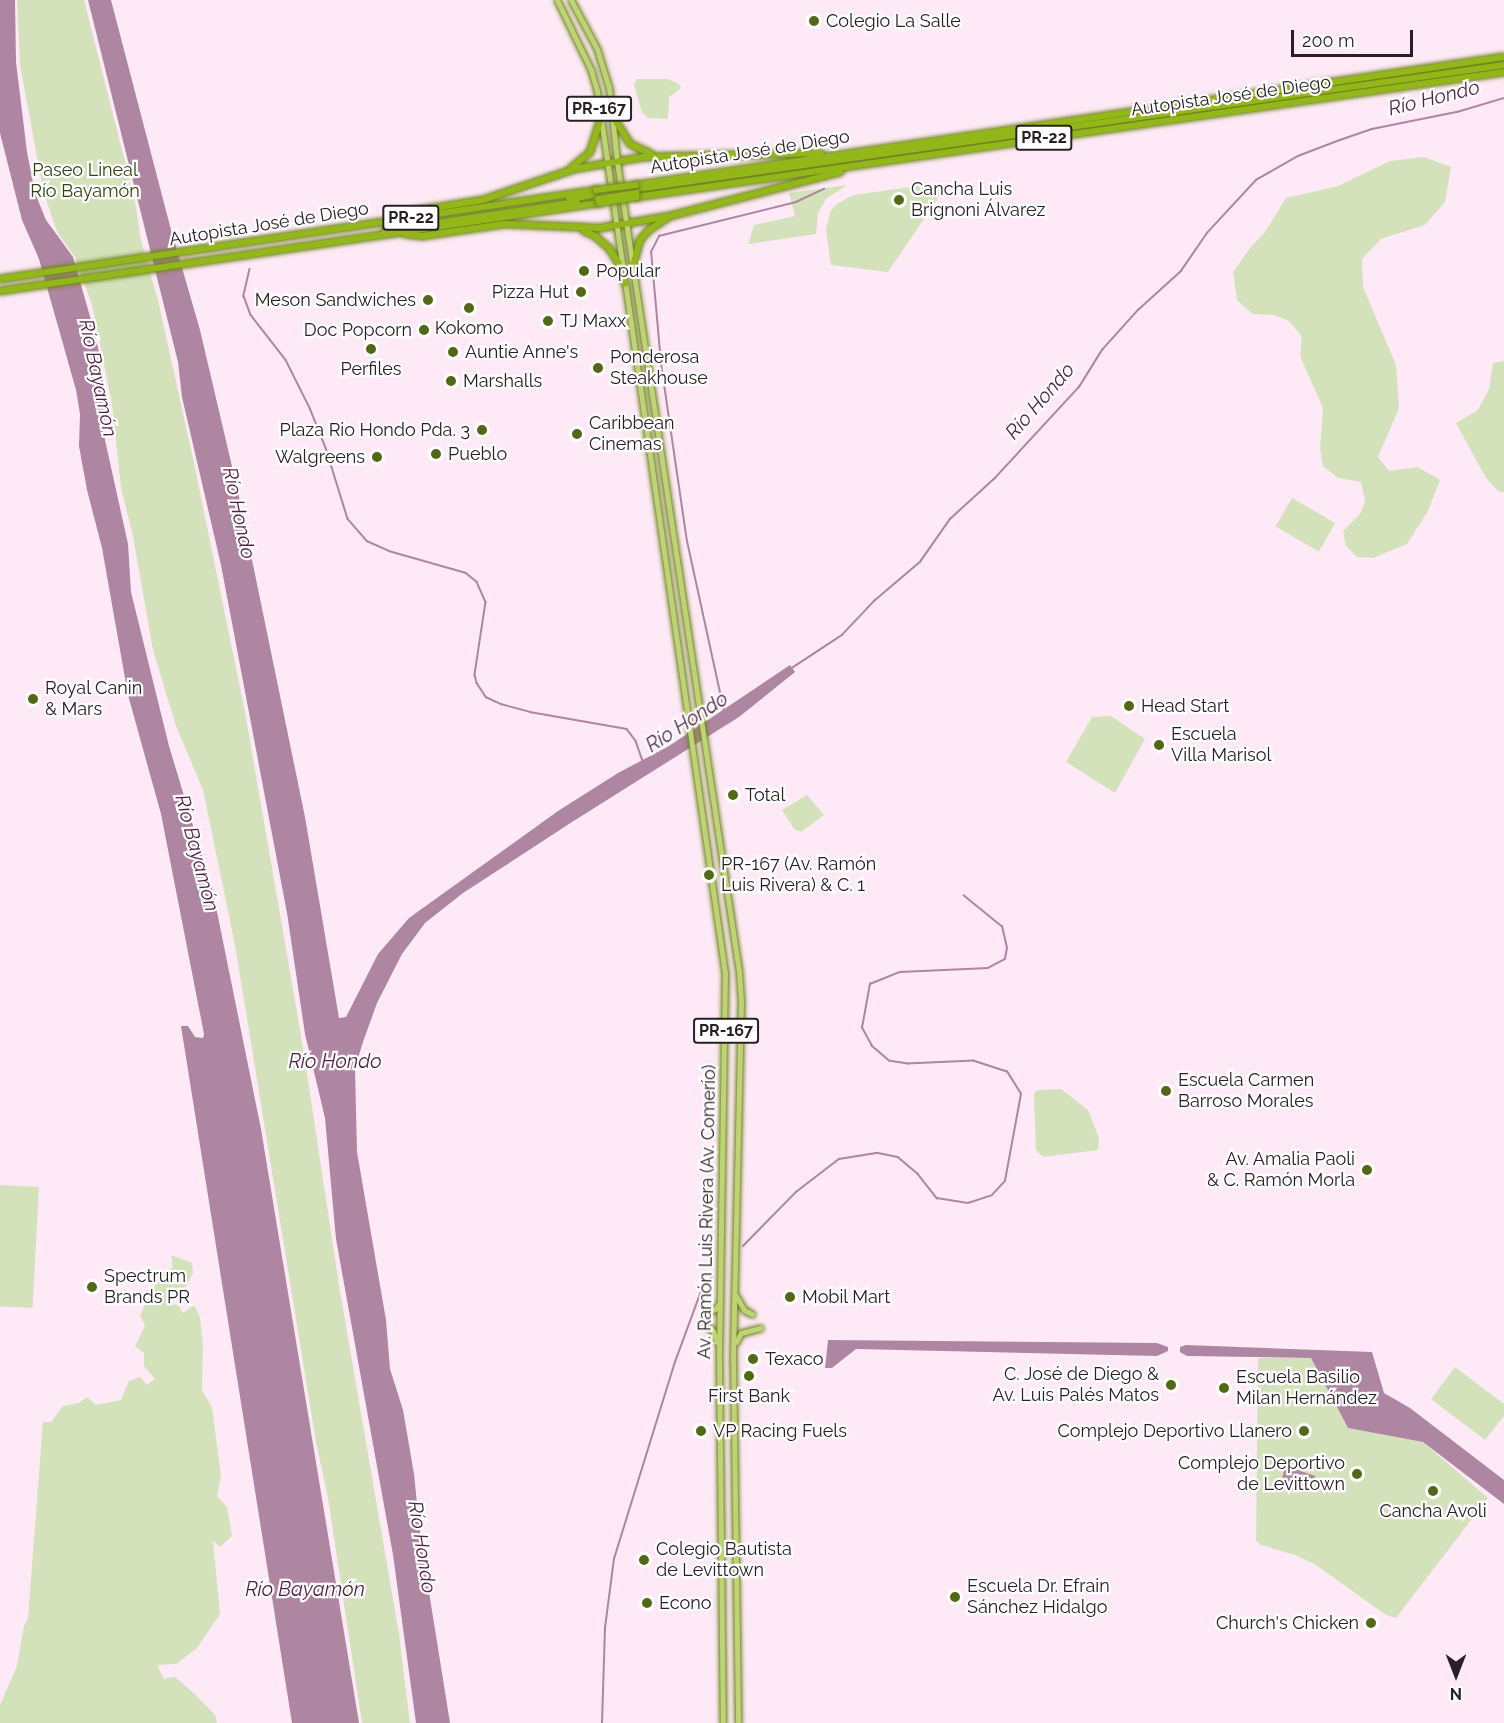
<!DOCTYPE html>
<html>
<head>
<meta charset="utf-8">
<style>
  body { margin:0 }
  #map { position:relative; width:1504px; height:1723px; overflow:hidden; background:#feeaf7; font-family:Raleway,sans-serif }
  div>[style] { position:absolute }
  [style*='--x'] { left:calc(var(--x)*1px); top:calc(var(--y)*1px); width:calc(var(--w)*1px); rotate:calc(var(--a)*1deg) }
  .green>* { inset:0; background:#d4e2bb; transform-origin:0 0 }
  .water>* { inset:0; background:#af86a2; transform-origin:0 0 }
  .stream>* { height:1.5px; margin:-0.75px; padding:0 0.75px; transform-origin:0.75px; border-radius:0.75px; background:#af86a2 }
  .roads { filter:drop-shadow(0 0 2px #6e821d) drop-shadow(0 0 2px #6e821d) }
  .primary>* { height:5px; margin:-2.5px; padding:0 2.5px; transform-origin:2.5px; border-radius:2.5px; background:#bed474 }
  .motorway>* { height:6px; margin:-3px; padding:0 3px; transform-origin:3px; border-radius:3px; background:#93b718 }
  .bridges { filter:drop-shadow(0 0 2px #6e821d) drop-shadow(0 0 2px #6e821d) }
  .motorway-bridge>* { height:6px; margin:-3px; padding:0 3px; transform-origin:3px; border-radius:3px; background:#93b718 }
  .dots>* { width:16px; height:16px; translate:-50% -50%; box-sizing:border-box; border:3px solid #fff; border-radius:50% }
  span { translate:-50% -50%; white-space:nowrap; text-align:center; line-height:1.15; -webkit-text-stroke:4.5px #fff; paint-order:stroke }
  .shield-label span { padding:2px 4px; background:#fff; border:2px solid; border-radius:4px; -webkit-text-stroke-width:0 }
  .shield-label { font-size:16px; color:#292026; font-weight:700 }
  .poi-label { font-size:18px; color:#292026 }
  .left { translate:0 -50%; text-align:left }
  .right { translate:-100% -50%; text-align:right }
  .street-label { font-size:18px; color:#292026 }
  .park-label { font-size:18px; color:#34410f }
  .water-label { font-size:20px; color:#531f45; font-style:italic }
  .north { position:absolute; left:1426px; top:1645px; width:60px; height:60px; -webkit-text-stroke:4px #fff; paint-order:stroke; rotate:180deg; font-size:16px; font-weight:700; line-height:24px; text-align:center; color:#292026 }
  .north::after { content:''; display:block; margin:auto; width:21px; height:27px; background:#292026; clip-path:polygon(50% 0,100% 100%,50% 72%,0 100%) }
  .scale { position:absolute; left:1291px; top:30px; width:122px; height:27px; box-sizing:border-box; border:3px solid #292026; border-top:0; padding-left:8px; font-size:18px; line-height:21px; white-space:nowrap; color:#292026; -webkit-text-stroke:4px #fff; paint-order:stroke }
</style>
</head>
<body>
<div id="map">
  <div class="green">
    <i style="clip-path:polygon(17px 0,84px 0,135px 201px,141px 241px,158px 300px,194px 463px,245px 712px,302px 1041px,339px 1285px,399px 1634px,410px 1723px,362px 1723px,328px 1498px,316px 1442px,235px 945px,203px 790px,176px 726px,153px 650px,133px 536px,121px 488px,112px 404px,92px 305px,75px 257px,59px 235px,53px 221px,43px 189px,20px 65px)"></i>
    <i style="clip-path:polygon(637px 79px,668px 79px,679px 84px,681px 88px,669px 97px,668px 119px,648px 118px,642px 112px,634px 85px)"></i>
    <i style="clip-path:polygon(1424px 157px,1451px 167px,1445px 202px,1425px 225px,1381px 239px,1362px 259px,1363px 287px,1396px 365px,1399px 408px,1378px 457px,1389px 471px,1418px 467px,1440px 480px,1428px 511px,1407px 544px,1373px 558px,1357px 557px,1346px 546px,1343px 531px,1360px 514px,1365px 502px,1361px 482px,1338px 478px,1323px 466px,1320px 449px,1323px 408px,1300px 356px,1302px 337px,1289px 321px,1274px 315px,1253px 314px,1237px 300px,1233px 272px,1250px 248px,1265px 232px,1286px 198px,1338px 186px,1390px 161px)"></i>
    <i style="clip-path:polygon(940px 183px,939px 197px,888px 272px,831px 265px,826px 229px,831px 210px,837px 204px,853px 195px)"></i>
    <i style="clip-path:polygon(847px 185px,826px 199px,818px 213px,816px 234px,748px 244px,754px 225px,795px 216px,789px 193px)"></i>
    <i style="clip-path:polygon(1504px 361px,1504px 492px,1499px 492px,1486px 478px,1456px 423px,1478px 410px,1489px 389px,1493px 363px)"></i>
    <i style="left:1292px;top:498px;width:50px;height:33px;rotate:30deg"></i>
    <i style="clip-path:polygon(1111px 716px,1145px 739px,1115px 793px,1066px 762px,1092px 717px)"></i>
    <i style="clip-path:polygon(807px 795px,824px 815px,801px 832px,794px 829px,782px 810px)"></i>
    <i style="clip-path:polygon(1061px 1089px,1088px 1110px,1099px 1138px,1098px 1150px,1043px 1157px,1036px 1150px,1034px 1093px,1038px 1090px)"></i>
    <i style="left:0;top:1185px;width:39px;height:121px;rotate:3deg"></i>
    <i style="clip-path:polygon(171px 1255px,192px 1263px,193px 1273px,186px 1286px,167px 1304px,178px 1305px,183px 1313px,194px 1305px,200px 1317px,203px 1345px,202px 1390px,212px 1408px,221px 1475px,217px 1496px,227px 1507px,232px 1536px,220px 1547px,213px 1541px,220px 1614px,197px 1648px,176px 1664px,157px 1665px,164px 1679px,175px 1677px,195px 1694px,215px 1715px,217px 1723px,0 1723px,0 1705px,17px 1666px,24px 1626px,28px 1618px,43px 1422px,51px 1422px,63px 1406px,79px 1403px,87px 1397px,96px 1405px,121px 1400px,129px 1381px,140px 1377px,147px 1385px,155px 1379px,144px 1366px,144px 1353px,135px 1346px,145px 1326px,140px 1315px,161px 1273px,173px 1267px)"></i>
    <i style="clip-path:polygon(1258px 1358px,1311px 1358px,1348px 1428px,1423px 1442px,1488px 1498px,1396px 1618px,1386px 1615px,1316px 1565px,1295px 1555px,1261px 1545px,1256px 1541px)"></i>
    <i style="clip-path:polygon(1455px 1367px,1504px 1404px,1504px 1416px,1485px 1440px,1431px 1399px)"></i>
  </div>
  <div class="water">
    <i style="clip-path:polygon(0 0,15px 0,16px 62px,27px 152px,35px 193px,46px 220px,73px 257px,93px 327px,100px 356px,106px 413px,103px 431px,128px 544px,131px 592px,169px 746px,213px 892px,261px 1129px,359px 1723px,292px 1723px,181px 1026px,188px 1026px,195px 1037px,203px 1038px,204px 1034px,161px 814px,128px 695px,102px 548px,87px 490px,79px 446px,80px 414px,76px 390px,39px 259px,22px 220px,0 133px)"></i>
    <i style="clip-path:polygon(88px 0,111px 0,170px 226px,200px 330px,238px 492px,305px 817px,339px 1018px,346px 1017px,378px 954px,409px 918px,558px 811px,618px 773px,669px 746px,790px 665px,795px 672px,739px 717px,572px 822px,463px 893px,425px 923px,402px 954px,377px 1003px,363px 1042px,355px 1068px,357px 1152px,386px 1320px,390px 1369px,403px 1410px,414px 1474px,421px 1542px,450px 1723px,416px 1723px,393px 1555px,336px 1239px,325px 1118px,305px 1034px,287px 913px,221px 565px,182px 397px,178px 362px)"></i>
    <i style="clip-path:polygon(828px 1340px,1157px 1343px,1168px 1347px,1168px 1351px,1157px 1356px,856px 1349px,832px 1368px,825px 1368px)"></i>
    <i style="clip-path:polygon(1186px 1345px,1372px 1352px,1384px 1393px,1410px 1408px,1504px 1480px,1504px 1504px,1423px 1442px,1348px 1428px,1311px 1358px,1187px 1356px,1180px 1352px,1180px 1347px)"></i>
    <i style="left:1286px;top:1466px;width:31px;height:15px;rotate:19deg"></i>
  </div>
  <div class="stream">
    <i style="--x:250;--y:269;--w:28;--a:103"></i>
    <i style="--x:244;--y:296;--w:20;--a:70"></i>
    <i style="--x:251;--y:315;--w:57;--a:52.1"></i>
    <i style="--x:286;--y:360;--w:54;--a:63.4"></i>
    <i style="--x:310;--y:408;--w:43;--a:68.2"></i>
    <i style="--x:326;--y:448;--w:74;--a:72.8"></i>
    <i style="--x:348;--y:519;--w:29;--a:49"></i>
    <i style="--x:367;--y:541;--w:24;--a:24"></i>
    <i style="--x:389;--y:551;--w:80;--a:15.9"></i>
    <i style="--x:466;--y:573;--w:14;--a:39"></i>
    <i style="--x:477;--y:582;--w:22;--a:66"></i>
    <i style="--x:486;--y:602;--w:74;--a:98.6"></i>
    <i style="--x:475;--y:675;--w:8;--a:76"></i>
    <i style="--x:477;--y:683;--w:17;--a:57"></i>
    <i style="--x:486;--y:697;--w:17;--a:25"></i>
    <i style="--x:501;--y:704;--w:30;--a:15"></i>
    <i style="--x:530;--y:712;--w:98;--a:9.9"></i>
    <i style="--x:627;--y:729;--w:15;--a:53"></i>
    <i style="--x:636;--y:741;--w:21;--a:71"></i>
    <i style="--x:792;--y:668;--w:60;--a:-33.4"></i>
    <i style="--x:842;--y:635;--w:47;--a:-46.7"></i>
    <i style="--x:874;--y:601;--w:60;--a:-40.3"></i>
    <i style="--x:920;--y:562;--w:52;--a:-55.1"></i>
    <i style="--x:950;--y:519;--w:61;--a:-42.3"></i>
    <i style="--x:995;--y:478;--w:124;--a:-47.3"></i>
    <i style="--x:1079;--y:387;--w:44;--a:-58.1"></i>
    <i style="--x:1102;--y:350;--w:54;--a:-48"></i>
    <i style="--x:1138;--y:310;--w:58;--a:-42.2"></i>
    <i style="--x:1181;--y:271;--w:46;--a:-55.6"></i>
    <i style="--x:1207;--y:233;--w:72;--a:-47.2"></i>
    <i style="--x:1256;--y:180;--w:48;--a:-29.7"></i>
    <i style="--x:1298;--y:156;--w:45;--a:-20.9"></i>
    <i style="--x:1340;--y:140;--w:34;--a:-19"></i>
    <i style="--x:1372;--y:129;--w:87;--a:-11.3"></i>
    <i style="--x:1457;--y:112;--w:49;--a:-16.6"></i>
    <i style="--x:724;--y:711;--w:173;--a:-102.3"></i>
    <i style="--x:687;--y:542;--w:181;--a:-98.3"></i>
    <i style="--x:661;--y:363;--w:111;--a:-95.1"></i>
    <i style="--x:651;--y:252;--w:18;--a:-63"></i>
    <i style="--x:659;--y:236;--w:141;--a:-13.9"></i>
    <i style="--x:796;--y:202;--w:31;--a:-25"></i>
    <i style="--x:743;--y:1246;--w:76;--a:-45.5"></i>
    <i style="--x:796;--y:1192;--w:54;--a:-37.5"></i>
    <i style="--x:839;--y:1159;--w:39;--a:-9"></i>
    <i style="--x:878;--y:1153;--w:20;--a:11"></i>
    <i style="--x:898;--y:1157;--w:26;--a:40"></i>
    <i style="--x:918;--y:1174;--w:31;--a:52"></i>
    <i style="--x:937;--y:1198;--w:31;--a:9"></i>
    <i style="--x:968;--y:1203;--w:25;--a:-18"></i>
    <i style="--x:992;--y:1195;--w:19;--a:-47"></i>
    <i style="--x:1005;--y:1181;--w:88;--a:-79.6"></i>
    <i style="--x:1021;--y:1094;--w:26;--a:-122"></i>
    <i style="--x:1007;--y:1072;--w:35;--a:-162"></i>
    <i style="--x:974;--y:1061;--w:66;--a:177.4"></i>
    <i style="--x:908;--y:1064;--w:19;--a:-171"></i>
    <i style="--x:889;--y:1061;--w:23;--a:-139"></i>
    <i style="--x:872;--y:1046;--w:21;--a:-119"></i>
    <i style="--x:862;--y:1028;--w:45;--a:-79.7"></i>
    <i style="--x:870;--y:984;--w:32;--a:-22"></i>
    <i style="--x:900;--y:972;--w:88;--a:-2.6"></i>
    <i style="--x:988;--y:968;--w:19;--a:-28"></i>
    <i style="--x:1005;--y:959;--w:11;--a:-80"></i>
    <i style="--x:1007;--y:948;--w:22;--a:-103"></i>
    <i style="--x:1002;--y:927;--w:49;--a:-140.8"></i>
    <i style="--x:602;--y:1723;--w:95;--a:-88.2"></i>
    <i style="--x:605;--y:1628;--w:70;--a:-82.6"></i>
    <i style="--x:614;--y:1559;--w:206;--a:-72.8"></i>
    <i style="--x:675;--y:1362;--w:81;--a:-69.8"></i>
    <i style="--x:703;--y:1286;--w:14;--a:-45"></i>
  </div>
  <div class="roads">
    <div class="primary">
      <i style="--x:557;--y:0;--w:78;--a:64.1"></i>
      <i style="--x:591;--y:70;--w:22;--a:74"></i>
      <i style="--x:597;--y:91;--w:181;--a:81.7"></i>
      <i style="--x:571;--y:0;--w:55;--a:62"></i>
      <i style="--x:597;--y:49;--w:41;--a:72.9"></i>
      <i style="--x:609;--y:88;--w:74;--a:83.8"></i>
      <i style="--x:617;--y:162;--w:819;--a:81.43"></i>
      <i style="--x:739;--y:972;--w:30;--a:86"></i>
      <i style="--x:741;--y:1002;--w:355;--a:91.3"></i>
      <i style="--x:733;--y:1357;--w:366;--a:89.2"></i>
      <i style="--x:625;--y:282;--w:698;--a:81.77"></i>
      <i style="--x:725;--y:973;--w:384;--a:90.9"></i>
      <i style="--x:719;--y:1357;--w:366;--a:89.4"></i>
      <i style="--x:736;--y:1296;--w:16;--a:60"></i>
      <i style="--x:744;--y:1310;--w:9;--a:27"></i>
      <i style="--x:706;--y:1314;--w:10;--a:-29"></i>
      <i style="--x:715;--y:1309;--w:8;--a:-50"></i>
      <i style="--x:705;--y:1324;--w:11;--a:41"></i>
      <i style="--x:713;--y:1331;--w:12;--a:70"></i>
      <i style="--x:736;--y:1342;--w:10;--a:-61"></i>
      <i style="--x:741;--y:1333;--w:20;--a:-15"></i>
    </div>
    <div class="motorway">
      <i style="--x:612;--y:115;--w:34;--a:58"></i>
      <i style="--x:630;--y:144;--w:23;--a:25"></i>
      <i style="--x:571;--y:168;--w:25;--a:-40"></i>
      <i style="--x:590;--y:152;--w:35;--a:-72"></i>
      <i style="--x:636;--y:185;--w:877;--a:-8.39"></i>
      <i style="--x:636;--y:189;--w:877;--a:-8.13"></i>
      <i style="--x:637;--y:197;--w:876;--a:-8.2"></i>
      <i style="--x:569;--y:199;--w:29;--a:-10"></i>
      <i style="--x:402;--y:216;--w:14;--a:-21"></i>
      <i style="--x:415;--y:211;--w:69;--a:-9.2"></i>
      <i style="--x:483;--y:200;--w:96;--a:-18.8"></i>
      <i style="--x:574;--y:169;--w:71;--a:-9.7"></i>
      <i style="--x:644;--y:157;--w:177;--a:-1.3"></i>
      <i style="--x:385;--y:231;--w:194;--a:-8.6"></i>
      <i style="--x:584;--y:231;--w:12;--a:24"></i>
      <i style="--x:595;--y:236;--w:18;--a:41"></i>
      <i style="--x:609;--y:248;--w:17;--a:57"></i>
      <i style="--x:618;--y:262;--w:23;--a:72"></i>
      <i style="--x:405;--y:234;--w:17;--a:7"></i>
      <i style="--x:422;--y:236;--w:83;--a:-8.3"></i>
      <i style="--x:504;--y:224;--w:96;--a:2.4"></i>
      <i style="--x:600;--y:228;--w:71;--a:-9.7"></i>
      <i style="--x:670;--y:216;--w:176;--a:-14.5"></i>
      <i style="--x:633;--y:266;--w:27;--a:-75"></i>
      <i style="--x:640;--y:240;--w:13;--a:-48"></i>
      <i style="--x:649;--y:230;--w:22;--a:-34"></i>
      <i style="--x:0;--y:279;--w:603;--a:-8.49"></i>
      <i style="--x:0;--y:291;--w:605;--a:-8.36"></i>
    </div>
  </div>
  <div class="bridges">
    <div class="motorway-bridge">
      <i style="--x:596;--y:190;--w:40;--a:-7.1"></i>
      <i style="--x:598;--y:199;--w:39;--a:-9"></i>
      <i style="--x:599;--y:203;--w:38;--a:-9"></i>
    </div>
  </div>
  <div class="dots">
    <i style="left:814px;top:21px;background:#536816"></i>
    <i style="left:899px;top:200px;background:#536816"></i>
    <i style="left:584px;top:271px;background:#536816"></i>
    <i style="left:581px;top:292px;background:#536816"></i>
    <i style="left:428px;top:300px;background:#536816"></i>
    <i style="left:469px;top:308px;background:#536816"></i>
    <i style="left:548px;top:321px;background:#536816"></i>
    <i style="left:424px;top:330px;background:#536816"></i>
    <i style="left:371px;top:349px;background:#536816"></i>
    <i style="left:453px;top:352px;background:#536816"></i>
    <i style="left:598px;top:368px;background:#536816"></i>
    <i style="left:451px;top:381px;background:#536816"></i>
    <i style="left:482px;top:430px;background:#536816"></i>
    <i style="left:577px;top:434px;background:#536816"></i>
    <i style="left:436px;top:454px;background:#536816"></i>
    <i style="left:377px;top:457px;background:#536816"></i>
    <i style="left:33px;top:699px;background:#536816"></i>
    <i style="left:1129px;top:706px;background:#536816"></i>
    <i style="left:1159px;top:745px;background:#536816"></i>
    <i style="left:733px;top:795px;background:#536816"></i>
    <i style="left:709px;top:875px;background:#536816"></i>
    <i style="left:1166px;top:1091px;background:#536816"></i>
    <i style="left:1367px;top:1170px;background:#536816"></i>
    <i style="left:92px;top:1287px;background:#536816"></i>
    <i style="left:790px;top:1297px;background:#536816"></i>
    <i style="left:753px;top:1359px;background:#536816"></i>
    <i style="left:749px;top:1376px;background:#536816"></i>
    <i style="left:1171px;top:1385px;background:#536816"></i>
    <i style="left:1224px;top:1388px;background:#536816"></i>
    <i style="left:701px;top:1431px;background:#536816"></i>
    <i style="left:1304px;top:1431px;background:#536816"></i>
    <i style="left:1357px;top:1474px;background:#536816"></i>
    <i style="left:1433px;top:1491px;background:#536816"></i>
    <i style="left:644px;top:1560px;background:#536816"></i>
    <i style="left:955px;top:1597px;background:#536816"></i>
    <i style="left:647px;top:1603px;background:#536816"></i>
    <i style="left:1371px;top:1623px;background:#536816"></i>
  </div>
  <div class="shield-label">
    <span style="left:599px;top:109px">PR-167</span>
    <span style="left:1044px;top:138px">PR-22</span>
    <span style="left:411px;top:218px">PR-22</span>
    <span style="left:726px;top:1031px">PR-167</span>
  </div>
  <div class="poi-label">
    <span class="left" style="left:826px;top:21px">Colegio La Salle</span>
    <span class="left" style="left:911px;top:200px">Cancha Luis<br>Brignoni Álvarez</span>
    <span class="left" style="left:596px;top:271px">Popular</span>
    <span class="right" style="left:569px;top:292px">Pizza Hut</span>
    <span class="right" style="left:416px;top:300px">Meson Sandwiches</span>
    <span class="left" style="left:560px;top:321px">TJ Maxx</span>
    <span style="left:469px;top:328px">Kokomo</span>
    <span class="right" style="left:412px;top:330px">Doc Popcorn</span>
    <span class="left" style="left:465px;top:352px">Auntie Anne's</span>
    <span class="left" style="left:610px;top:368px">Ponderosa<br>Steakhouse</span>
    <span style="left:371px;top:369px">Perfiles</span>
    <span class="left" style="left:463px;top:381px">Marshalls</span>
    <span class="left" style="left:589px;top:434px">Caribbean<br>Cinemas</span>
    <span class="right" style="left:470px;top:430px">Plaza Rio Hondo Pda. 3</span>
    <span class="left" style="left:448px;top:454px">Pueblo</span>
    <span class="right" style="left:365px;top:457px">Walgreens</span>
    <span class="left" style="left:45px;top:699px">Royal Canin<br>&amp; Mars</span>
    <span class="left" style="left:1141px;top:706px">Head Start</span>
    <span class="left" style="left:1171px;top:745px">Escuela<br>Villa Marisol</span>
    <span class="left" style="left:745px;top:795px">Total</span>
    <span class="left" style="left:721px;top:875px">PR-167 (Av. Ramón<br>Luis Rivera) &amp; C. 1</span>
    <span class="left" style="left:1178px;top:1091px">Escuela Carmen<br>Barroso Morales</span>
    <span class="right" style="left:1355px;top:1170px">Av. Amalia Paoli<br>&amp; C. Ramón Morla</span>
    <span class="left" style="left:104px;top:1287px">Spectrum<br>Brands PR</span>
    <span class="left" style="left:802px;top:1297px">Mobil Mart</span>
    <span class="left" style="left:765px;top:1359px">Texaco</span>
    <span class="right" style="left:1159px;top:1385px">C. José de Diego &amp;<br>Av. Luis Palés Matos</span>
    <span class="left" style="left:1236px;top:1388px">Escuela Basilio<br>Milan Hernández</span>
    <span style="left:749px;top:1396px">First Bank</span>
    <span class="left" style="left:713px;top:1431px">VP Racing Fuels</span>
    <span class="right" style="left:1292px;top:1431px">Complejo Deportivo Llanero</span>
    <span class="right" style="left:1345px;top:1474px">Complejo Deportivo<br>de Levittown</span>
    <span style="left:1433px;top:1511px">Cancha Avoli</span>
    <span class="left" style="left:656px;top:1560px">Colegio Bautista<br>de Levittown</span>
    <span class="left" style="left:967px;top:1597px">Escuela Dr. Efrain<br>Sánchez Hidalgo</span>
    <span class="left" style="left:659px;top:1603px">Econo</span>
    <span class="right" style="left:1359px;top:1623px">Church's Chicken</span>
  </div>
  <div class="street-label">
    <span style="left:1231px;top:96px;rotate:-8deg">Autopista José de Diego</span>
    <span style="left:750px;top:152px;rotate:-9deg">Autopista José de Diego</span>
    <span style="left:269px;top:224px;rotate:-9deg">Autopista José de Diego</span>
    <span style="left:707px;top:1212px;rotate:-89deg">Av. Ramón Luis Rivera (Av. Comerío)</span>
  </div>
  <div class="park-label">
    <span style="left:85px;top:181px">Paseo Lineal<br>Río Bayamón</span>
  </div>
  <div class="water-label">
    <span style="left:1434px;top:98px;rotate:-14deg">Río Hondo</span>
    <span style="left:98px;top:378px;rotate:78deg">Río Bayamón</span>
    <span style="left:1040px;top:401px;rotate:-49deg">Río Hondo</span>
    <span style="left:239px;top:513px;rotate:78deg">Río Hondo</span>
    <span style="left:687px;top:722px;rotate:-33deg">Río Hondo</span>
    <span style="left:197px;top:853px;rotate:75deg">Río Bayamón</span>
    <span style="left:335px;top:1061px">Río Hondo</span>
    <span style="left:422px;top:1547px;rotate:81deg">Río Hondo</span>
    <span style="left:305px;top:1589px">Río Bayamón</span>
  </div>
  <div class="north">N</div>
  <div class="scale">200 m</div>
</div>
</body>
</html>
